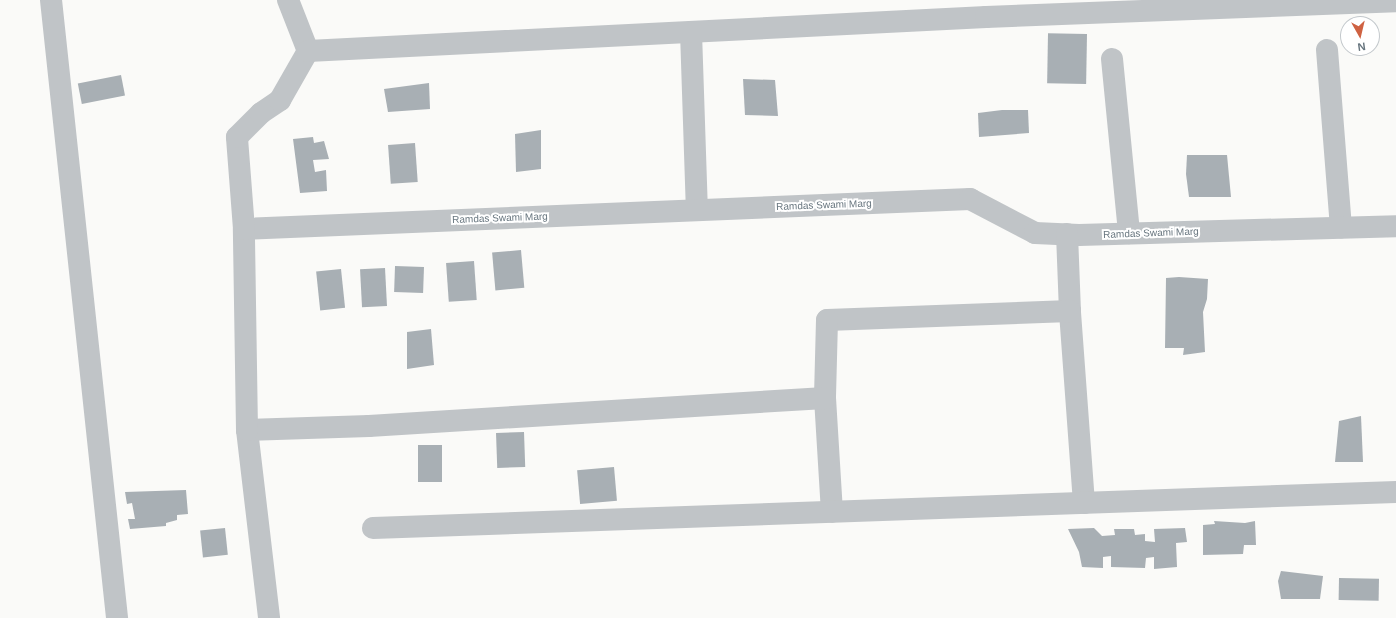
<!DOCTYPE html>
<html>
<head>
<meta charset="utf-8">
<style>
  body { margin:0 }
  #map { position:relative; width:1396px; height:618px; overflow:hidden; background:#fafaf8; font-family:Arial,sans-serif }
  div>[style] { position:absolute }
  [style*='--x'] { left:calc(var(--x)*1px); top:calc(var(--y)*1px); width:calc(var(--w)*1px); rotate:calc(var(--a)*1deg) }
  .building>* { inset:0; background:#a8afb4; transform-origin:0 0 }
  .minor>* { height:22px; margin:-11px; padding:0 11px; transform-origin:11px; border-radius:11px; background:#c0c4c7 }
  span { translate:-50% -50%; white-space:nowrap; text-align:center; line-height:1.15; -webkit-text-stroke:4px #fff; paint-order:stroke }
  .street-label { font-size:10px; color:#68767f }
  .north { position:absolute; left:1340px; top:16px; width:40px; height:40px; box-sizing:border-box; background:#fff; border:1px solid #c3c8cc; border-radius:50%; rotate:172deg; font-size:11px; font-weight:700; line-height:16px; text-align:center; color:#68767f }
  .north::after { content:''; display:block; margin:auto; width:14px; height:18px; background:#cf6242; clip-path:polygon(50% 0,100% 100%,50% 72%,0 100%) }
</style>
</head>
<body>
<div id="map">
  <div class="building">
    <i style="left:1087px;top:34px;width:50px;height:39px;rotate:91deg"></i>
    <i style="left:121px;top:75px;width:21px;height:44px;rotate:79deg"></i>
    <i style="clip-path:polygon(743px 79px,775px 80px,778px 116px,745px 115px)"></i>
    <i style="clip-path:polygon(429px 83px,430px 109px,388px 112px,384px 89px)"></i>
    <i style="clip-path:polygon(1002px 110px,1028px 110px,1029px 133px,979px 137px,978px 113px)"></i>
    <i style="clip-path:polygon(541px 130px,541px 169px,516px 172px,515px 134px)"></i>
    <i style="clip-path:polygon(313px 137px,314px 143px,324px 141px,329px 159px,313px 160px,315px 172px,326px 170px,327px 191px,300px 193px,293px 139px)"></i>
    <i style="left:415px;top:143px;width:39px;height:27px;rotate:86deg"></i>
    <i style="clip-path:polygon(1187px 155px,1227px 155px,1231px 197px,1189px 197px,1186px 174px)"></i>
    <i style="left:521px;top:250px;width:38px;height:29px;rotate:85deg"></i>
    <i style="left:474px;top:261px;width:39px;height:28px;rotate:86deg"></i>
    <i style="left:424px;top:267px;width:26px;height:29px;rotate:92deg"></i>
    <i style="left:385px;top:268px;width:38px;height:25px;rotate:87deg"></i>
    <i style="left:341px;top:269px;width:39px;height:25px;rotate:84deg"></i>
    <i style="clip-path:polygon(1179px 277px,1208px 279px,1207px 299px,1203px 312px,1205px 352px,1183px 355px,1184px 348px,1165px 348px,1166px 278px)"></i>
    <i style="clip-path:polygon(431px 329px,434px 365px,407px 369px,407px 332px)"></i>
    <i style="clip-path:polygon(1361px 416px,1363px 462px,1335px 462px,1339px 421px)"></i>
    <i style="left:524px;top:432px;width:35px;height:28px;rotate:88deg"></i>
    <i style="left:418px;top:445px;width:24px;height:37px"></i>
    <i style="left:614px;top:467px;width:34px;height:37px;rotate:85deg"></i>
    <i style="clip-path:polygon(186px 490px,188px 514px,177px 515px,177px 520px,166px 523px,166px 526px,130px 529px,128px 519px,135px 519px,132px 503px,127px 504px,125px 492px)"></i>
    <i style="clip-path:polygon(1214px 521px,1245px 523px,1255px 521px,1256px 545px,1244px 545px,1243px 554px,1203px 555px,1203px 525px,1215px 524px)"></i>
    <i style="left:225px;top:528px;width:27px;height:25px;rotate:84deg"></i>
    <i style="clip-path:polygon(1094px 528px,1102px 536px,1115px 535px,1114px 529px,1134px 529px,1135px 535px,1145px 534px,1145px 541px,1155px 542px,1154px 529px,1185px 528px,1187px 542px,1176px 543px,1177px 567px,1154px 569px,1154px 557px,1146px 558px,1145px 568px,1111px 567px,1111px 556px,1103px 557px,1103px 568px,1082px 567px,1079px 552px,1068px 529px)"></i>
    <i style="clip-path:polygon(1281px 571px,1323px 576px,1320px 599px,1281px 599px,1278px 581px)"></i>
    <i style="left:1339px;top:578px;width:40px;height:22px;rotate:1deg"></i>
  </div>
  <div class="minor">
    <i style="--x:51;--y:0;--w:622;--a:83.9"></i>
    <i style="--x:288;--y:0;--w:55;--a:68.6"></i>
    <i style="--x:691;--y:32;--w:178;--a:88.1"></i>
    <i style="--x:1327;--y:50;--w:178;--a:85.5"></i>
    <i style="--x:1112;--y:59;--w:175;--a:84.4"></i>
    <i style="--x:244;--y:229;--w:727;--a:-2.37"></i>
    <i style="--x:970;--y:199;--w:73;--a:27.6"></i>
    <i style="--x:1035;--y:233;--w:44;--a:2.6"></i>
    <i style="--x:1079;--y:235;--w:317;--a:-1.6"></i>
    <i style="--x:1067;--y:234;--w:77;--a:87.8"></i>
    <i style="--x:825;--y:398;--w:114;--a:86.5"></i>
    <i style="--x:247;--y:430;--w:189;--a:83.3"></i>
    <i style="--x:1084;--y:503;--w:193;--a:-94.2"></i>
    <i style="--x:1070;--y:311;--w:243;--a:177.9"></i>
    <i style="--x:827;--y:320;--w:78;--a:91.5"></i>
    <i style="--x:825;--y:398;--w:457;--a:176.5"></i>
    <i style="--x:369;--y:426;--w:122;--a:178.1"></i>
    <i style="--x:247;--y:430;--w:201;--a:-90.9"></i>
    <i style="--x:244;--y:229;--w:92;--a:-94.4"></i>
    <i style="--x:237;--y:137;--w:34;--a:-45"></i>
    <i style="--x:261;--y:113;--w:23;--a:-34"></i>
    <i style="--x:280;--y:100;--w:56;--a:-60.3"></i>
    <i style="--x:308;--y:51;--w:679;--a:-2.87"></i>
    <i style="--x:986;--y:17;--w:410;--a:-2.2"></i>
    <i style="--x:373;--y:528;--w:1024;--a:-2.02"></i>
  </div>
  <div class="street-label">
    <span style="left:824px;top:205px;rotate:-2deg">Ramdas Swami Marg</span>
    <span style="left:500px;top:218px;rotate:-2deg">Ramdas Swami Marg</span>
    <span style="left:1151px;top:233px;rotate:-2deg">Ramdas Swami Marg</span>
  </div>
  <div class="north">N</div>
</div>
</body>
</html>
